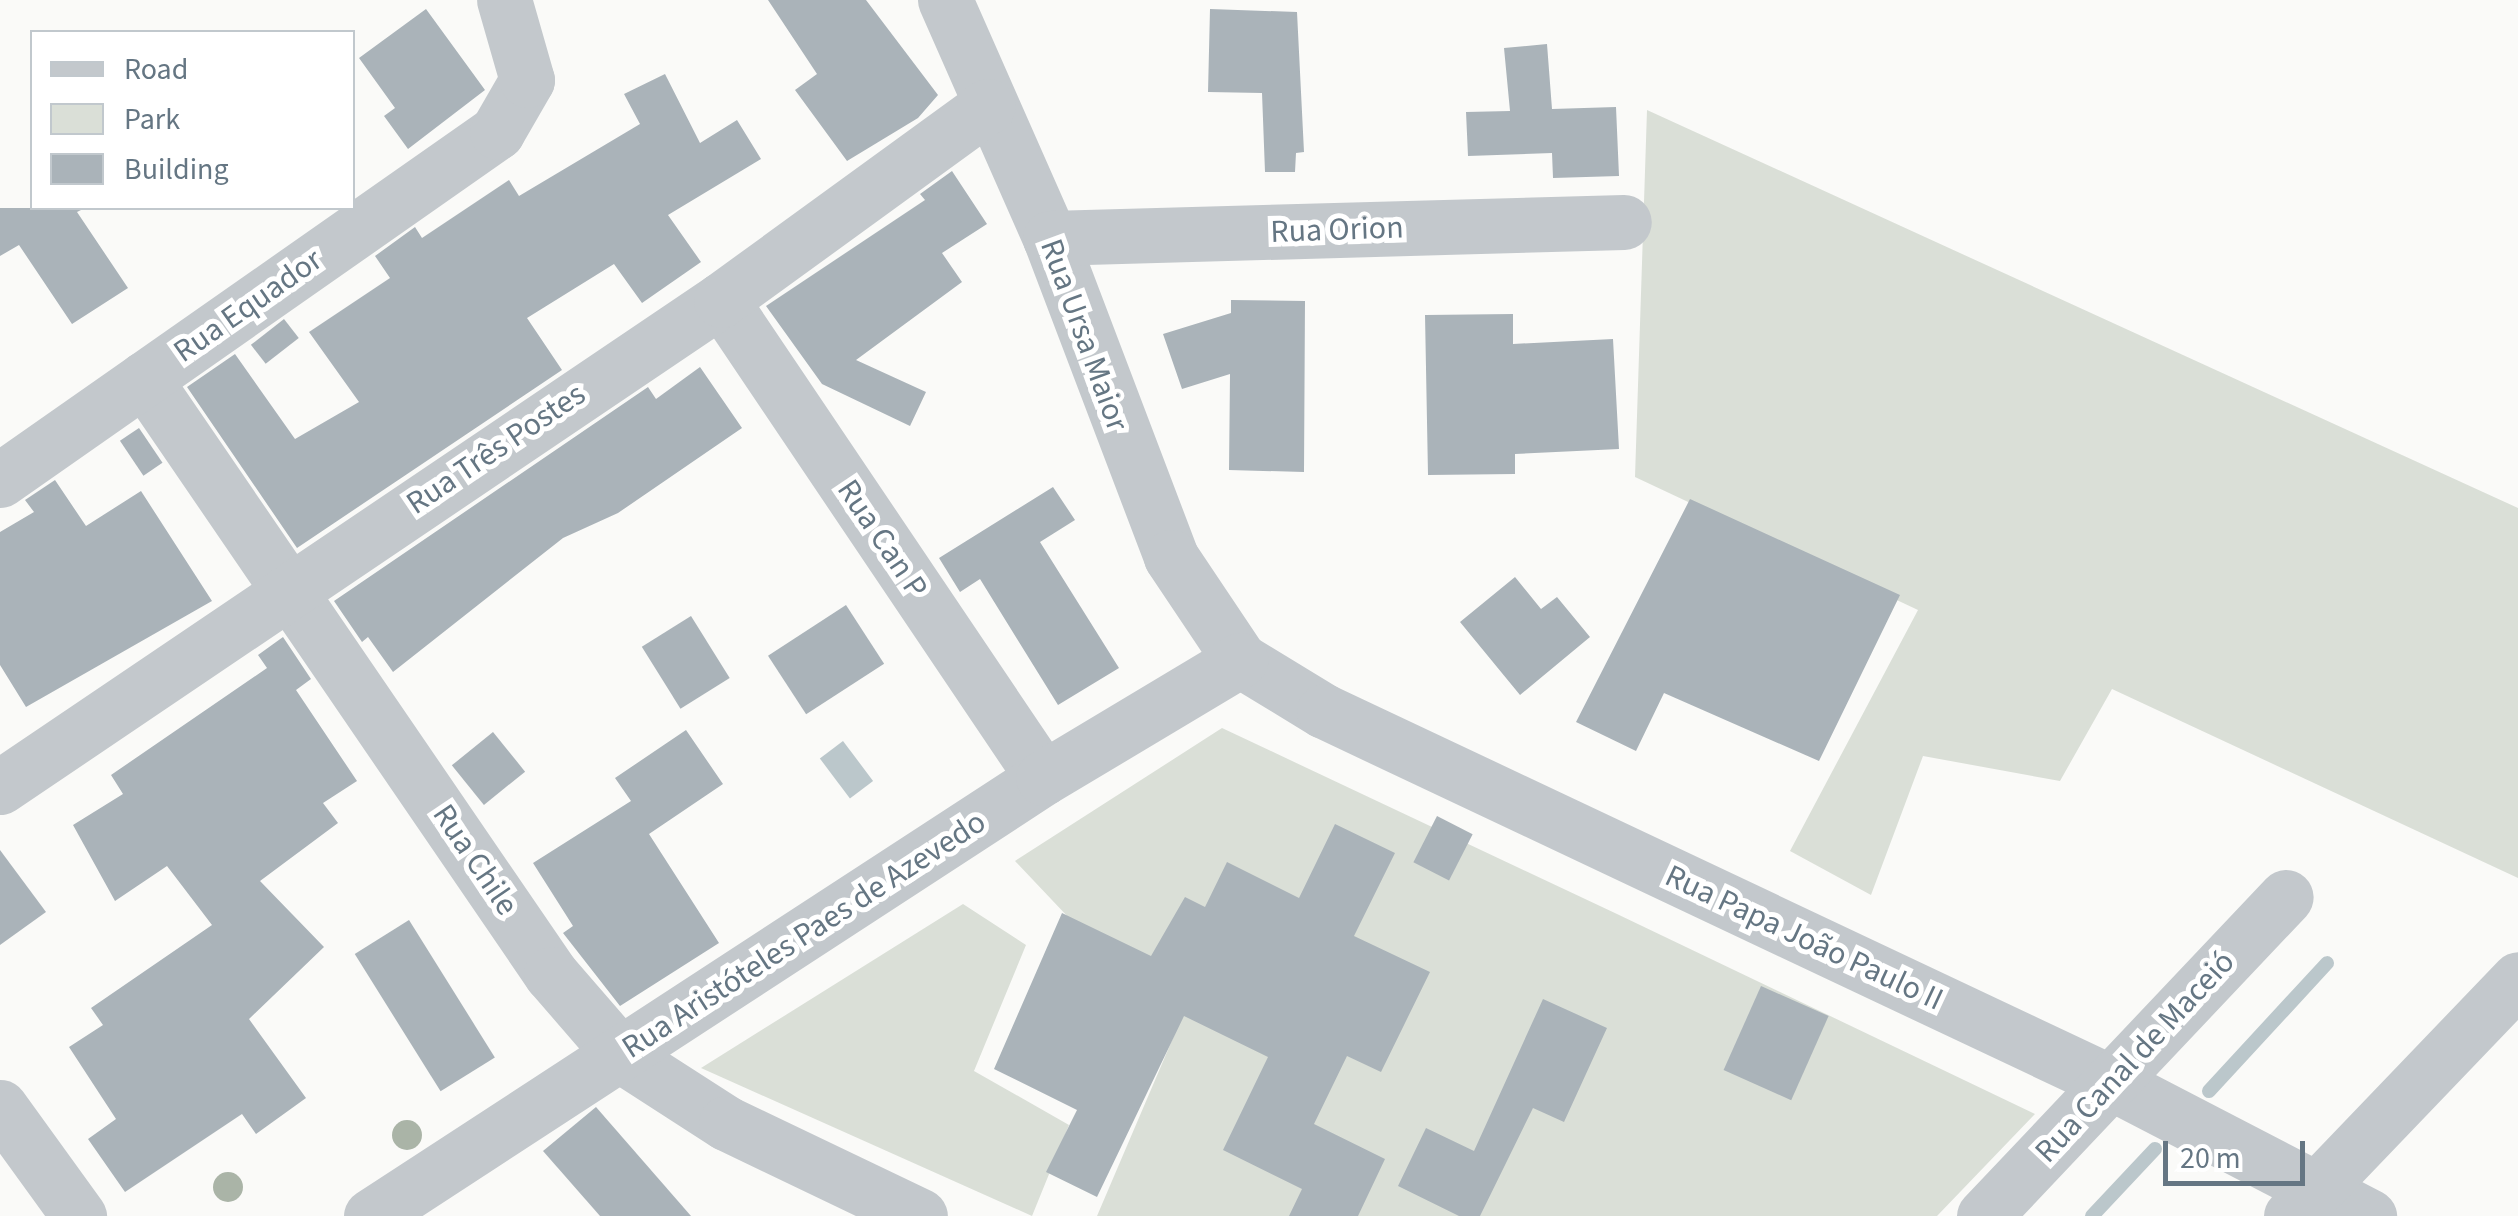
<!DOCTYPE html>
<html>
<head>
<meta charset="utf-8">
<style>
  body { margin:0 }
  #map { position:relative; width:2518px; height:1216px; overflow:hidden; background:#fafaf8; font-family:"Source Sans 3",sans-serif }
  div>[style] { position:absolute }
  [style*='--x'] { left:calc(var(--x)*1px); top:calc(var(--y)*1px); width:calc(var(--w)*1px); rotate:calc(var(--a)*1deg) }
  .green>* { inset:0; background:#dadfd7 }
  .water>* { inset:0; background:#bbc7cb; transform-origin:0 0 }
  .stream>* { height:14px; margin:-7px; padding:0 7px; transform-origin:7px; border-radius:7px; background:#bbc7cb }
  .building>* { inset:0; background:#aab3b9; transform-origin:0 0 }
  .minor>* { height:55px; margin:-27.5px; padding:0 27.5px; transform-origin:27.5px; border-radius:27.5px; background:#c3c8cc }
  .trees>* { width:30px; height:30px; margin:-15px; border-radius:50%; background:#aab4a7 }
  span { translate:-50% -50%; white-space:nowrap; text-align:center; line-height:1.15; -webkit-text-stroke:10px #fff; paint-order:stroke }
  .street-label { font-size:32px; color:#657683 }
  .legend { position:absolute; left:30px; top:30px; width:325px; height:180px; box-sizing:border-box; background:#fff; border:2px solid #c1c8cd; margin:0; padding:12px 18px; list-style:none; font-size:30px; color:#657683 }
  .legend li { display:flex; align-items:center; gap:20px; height:50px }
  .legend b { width:50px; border:2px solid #c1c8cd }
  .scale { position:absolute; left:2163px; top:1141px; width:142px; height:45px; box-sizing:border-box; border:5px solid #657683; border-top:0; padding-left:12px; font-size:30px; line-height:35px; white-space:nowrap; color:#657683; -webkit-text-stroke:8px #fff; paint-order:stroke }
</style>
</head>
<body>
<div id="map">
  <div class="green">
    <i style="clip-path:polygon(1647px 110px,2518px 508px,2518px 878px,2112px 689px,2060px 781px,1923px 756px,1871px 895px,1790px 851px,1918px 610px,1635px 477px)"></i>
    <i style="clip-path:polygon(1222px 728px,1617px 914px,2035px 1114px,1937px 1216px,1097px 1216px,1176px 1031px,1015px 861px)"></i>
    <i style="clip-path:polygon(963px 904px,1026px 945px,974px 1071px,1069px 1125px,1032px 1216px,701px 1068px)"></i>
  </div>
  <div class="water">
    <i style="left:843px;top:741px;width:50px;height:29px;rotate:53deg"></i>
  </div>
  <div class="stream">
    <i style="--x:2209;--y:1091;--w:174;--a:-47.3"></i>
    <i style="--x:2092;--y:1216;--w:92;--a:-46.8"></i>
  </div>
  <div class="building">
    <i style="clip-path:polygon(768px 0,866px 0,938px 95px,918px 118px,847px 161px,795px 90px,817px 74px)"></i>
    <i style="clip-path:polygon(426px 9px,485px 90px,408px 149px,384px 116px,395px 108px,359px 58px)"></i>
    <i style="clip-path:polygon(1210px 9px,1297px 12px,1304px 152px,1296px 153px,1295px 172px,1265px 172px,1262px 93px,1208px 92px)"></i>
    <i style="clip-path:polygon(1547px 44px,1552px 109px,1616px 107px,1619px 176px,1553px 178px,1552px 153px,1468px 156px,1466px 112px,1510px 111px,1504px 48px)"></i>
    <i style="clip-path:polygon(665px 74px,700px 143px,737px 120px,761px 159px,668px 215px,701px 262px,642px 303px,614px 264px,527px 318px,562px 370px,297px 548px,187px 387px,235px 354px,295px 439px,359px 402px,309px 332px,390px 278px,375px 256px,415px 227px,422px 238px,509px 180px,519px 196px,640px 124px,624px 94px)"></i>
    <i style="clip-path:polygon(952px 171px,987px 224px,942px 253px,962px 282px,856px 360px,926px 392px,910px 426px,822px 384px,766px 306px,925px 200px,920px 194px)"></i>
    <i style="clip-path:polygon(0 208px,85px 208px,77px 212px,128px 288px,72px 324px,19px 245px,0 256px)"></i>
    <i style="clip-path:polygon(1231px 300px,1305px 301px,1304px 472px,1229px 470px,1230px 374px,1182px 389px,1163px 334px,1231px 313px)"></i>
    <i style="clip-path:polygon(1513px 314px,1513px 344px,1613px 339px,1619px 449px,1515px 454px,1515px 474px,1428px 475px,1425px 315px)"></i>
    <i style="left:284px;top:319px;width:24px;height:42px;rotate:52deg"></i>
    <i style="clip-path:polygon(700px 367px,742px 428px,618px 513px,563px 538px,393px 672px,368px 637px,362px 642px,334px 601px,648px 387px,656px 399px)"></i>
    <i style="left:139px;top:428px;width:42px;height:23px;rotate:56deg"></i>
    <i style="clip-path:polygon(55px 480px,86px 526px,141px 491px,212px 601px,26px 707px,0 665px,0 532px,34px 512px,25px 500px)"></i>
    <i style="clip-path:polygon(1053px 487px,1075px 520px,1040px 542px,1119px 668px,1058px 705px,980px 579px,960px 592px,939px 558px)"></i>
    <i style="clip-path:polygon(1690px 499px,1900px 595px,1819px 761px,1664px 693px,1636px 751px,1576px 722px)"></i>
    <i style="clip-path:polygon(1515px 577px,1541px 609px,1557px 597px,1590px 637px,1520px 695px,1460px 622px)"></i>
    <i style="left:846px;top:605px;width:70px;height:93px;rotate:57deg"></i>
    <i style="left:691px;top:616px;width:73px;height:58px;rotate:58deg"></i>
    <i style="clip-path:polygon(283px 637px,311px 679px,296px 690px,357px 781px,323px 803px,338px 823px,260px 881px,324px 947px,249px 1019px,306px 1098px,256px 1134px,242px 1114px,125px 1192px,88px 1139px,116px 1119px,69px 1047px,103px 1025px,91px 1008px,212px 925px,167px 866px,115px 901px,73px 825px,123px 794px,111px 775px,267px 668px,258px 655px)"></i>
    <i style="clip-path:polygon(686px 730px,723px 784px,649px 834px,719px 943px,620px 1006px,563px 933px,573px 926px,533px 863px,631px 801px,615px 778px)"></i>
    <i style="left:493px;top:732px;width:51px;height:53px;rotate:51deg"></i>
    <i style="left:1437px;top:816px;width:40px;height:52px;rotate:27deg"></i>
    <i style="clip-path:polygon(1335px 824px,1395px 853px,1354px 936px,1430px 972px,1381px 1072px,1347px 1056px,1314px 1124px,1385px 1159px,1358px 1216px,1289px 1216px,1302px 1189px,1223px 1150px,1268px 1057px,1184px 1016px,1097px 1197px,1046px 1172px,1077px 1110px,994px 1069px,1062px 913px,1151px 956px,1185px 897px,1205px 907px,1227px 862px,1299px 898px)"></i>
    <i style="clip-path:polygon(0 850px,46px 912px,0 945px)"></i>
    <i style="left:409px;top:920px;width:162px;height:64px;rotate:58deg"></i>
    <i style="left:1761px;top:986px;width:74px;height:92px;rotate:24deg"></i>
    <i style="clip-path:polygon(1543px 999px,1607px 1028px,1564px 1122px,1533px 1108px,1480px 1216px,1459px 1216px,1398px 1186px,1426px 1128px,1474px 1151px)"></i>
    <i style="clip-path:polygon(596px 1107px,691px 1216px,600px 1216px,543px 1151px)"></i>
  </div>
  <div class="minor">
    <i style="--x:945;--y:0;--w:260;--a:66.2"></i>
    <i style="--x:1050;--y:238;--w:341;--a:69.2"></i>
    <i style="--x:1171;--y:557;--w:124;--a:56.2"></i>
    <i style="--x:1240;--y:660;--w:98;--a:31.3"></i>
    <i style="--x:1324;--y:711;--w:869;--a:25.27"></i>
    <i style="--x:2110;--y:1082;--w:292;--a:27.4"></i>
    <i style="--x:1050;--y:238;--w:574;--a:-1.6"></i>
    <i style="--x:721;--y:300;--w:576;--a:56.03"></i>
    <i style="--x:144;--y:379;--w:721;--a:55.63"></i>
    <i style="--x:551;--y:974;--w:108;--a:49.1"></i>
    <i style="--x:622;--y:1056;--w:124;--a:32.8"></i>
    <i style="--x:726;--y:1123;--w:215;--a:25.6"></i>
    <i style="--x:0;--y:480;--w:607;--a:-35"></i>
    <i style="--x:497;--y:132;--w:60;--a:-60"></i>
    <i style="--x:527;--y:80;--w:83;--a:-106"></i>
    <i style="--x:0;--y:787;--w:870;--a:-34.04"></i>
    <i style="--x:721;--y:300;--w:330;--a:-36"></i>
    <i style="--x:0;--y:1107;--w:135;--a:54.1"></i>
    <i style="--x:371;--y:1216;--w:802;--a:-33.1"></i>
    <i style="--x:1043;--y:778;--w:230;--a:-30.9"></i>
    <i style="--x:1984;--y:1216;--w:439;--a:-46.6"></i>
    <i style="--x:2291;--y:1216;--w:328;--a:-46.2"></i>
  </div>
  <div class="trees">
    <i style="left:407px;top:1135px"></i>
    <i style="left:228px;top:1187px"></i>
  </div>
  <div class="street-label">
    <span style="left:1337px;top:230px;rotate:-2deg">Rua Orion</span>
    <span style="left:248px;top:306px;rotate:-35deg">Rua Equador</span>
    <span style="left:1084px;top:335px;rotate:70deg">Rua Ursa Maior</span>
    <span style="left:496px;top:449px;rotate:-34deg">Rua Três Postes</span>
    <span style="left:882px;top:539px;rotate:56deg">Rua Can P</span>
    <span style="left:475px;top:860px;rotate:56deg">Rua Chile</span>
    <span style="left:804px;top:935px;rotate:-33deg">Rua Aristóteles Paes de Azevedo</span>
    <span style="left:1804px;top:938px;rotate:25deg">Rua Papa João Paulo II</span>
    <span style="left:2135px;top:1057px;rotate:-47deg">Rua Canal de Maceió</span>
  </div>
  <ul class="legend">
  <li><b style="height:12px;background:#c3c8cc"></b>Road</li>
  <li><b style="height:28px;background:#dadfd7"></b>Park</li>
  <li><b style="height:28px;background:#aab3b9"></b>Building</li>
  </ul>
  <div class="scale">20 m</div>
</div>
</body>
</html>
